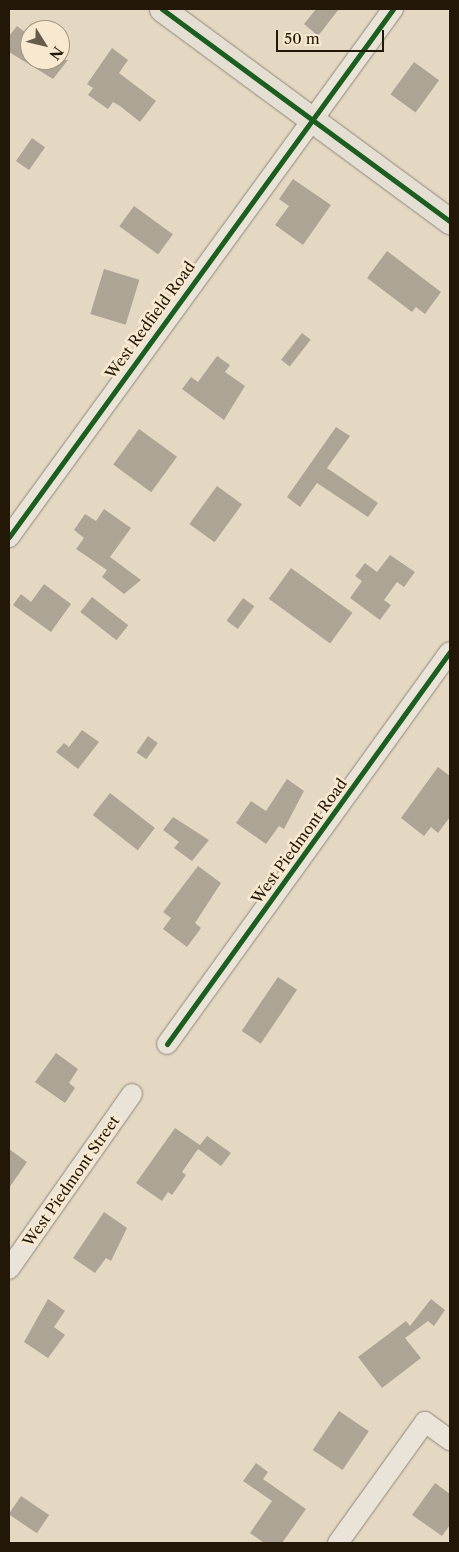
<!DOCTYPE html>
<html>
<head>
<meta charset="utf-8">
<style>
  body { margin:0 }
  #map { position:relative; width:459px; height:1552px; overflow:hidden; background:#e5d8c3; font-family:"Libre Caslon Text",serif }
  div>[style] { position:absolute }
  [style*='--x'] { left:calc(var(--x)*1px); top:calc(var(--y)*1px); width:calc(var(--w)*1px); rotate:calc(var(--a)*1deg) }
  .building>* { inset:0; background:#ada496; transform-origin:0 0 }
  .roads { filter:drop-shadow(0 0 1px #90887a) drop-shadow(0 0 1px #90887a) }
  .minor>* { height:20px; margin:-10px; padding:0 10px; transform-origin:10px; border-radius:10px; background:#e9e3d8 }
  .major>* { height:25px; margin:-12.5px; padding:0 12.5px; transform-origin:12.5px; border-radius:12.5px; background:#e5ded2 }
  .cycleway>* { height:5px; margin:-2.5px; padding:0 2.5px; transform-origin:2.5px; border-radius:2.5px; background:#1b5e20 }
  span { translate:-50% -50%; white-space:nowrap; text-align:center; line-height:1.15; -webkit-text-stroke:5px #f7e8cf; paint-order:stroke }
  .street-label { font-size:15px; color:#231808 }
  .frame { position:absolute; inset:0; border:10px solid #231808; pointer-events:none }
  .north { position:absolute; left:20px; top:20px; width:50px; height:50px; box-sizing:border-box; background:#f7e8cf; border:1px solid #a2957f; border-radius:50%; rotate:126deg; font-size:14px; font-weight:700; line-height:20px; text-align:center; color:#231808 }
  .north::after { content:''; display:block; margin:auto; width:18px; height:22px; background:#675b49; clip-path:polygon(50% 0,100% 100%,50% 72%,0 100%) }
  .scale { position:absolute; left:276px; top:30px; width:108px; height:22px; box-sizing:border-box; border:2px solid #231808; border-top:0; padding-left:6px; font-size:15px; line-height:18px; white-space:nowrap; color:#231808; -webkit-text-stroke:4px #f7e8cf; paint-order:stroke }
</style>
</head>
<body>
<div id="map">
  <div class="building">
    <i style="clip-path:polygon(316px 9px,339px 9px,318px 36px,304px 24px)"></i>
    <i style="clip-path:polygon(17px 26px,30px 36px,30px 60px,68px 60px,53px 79px,9px 52px,9px 36px)"></i>
    <i style="clip-path:polygon(112px 48px,128px 60px,119px 73px,156px 101px,140px 122px,120px 106px,113px 102px,108px 109px,88px 95px,93px 88px,87px 84px)"></i>
    <i style="left:414px;top:62px;width:31px;height:40px;rotate:36deg"></i>
    <i style="left:32px;top:138px;width:16px;height:28px;rotate:35deg"></i>
    <i style="clip-path:polygon(293px 179px,331px 205px,303px 245px,275px 225px,289px 206px,279px 199px)"></i>
    <i style="left:134px;top:206px;width:48px;height:25px;rotate:36deg"></i>
    <i style="clip-path:polygon(387px 251px,441px 292px,425px 314px,416px 307px,412px 312px,367px 278px)"></i>
    <i style="left:104px;top:269px;width:37px;height:47px;rotate:17deg"></i>
    <i style="left:302px;top:333px;width:11px;height:34px;rotate:38deg"></i>
    <i style="clip-path:polygon(217px 356px,230px 365px,225px 372px,245px 386px,224px 420px,182px 389px,191px 377px,198px 382px)"></i>
    <i style="clip-path:polygon(336px 427px,350px 436px,327px 468px,378px 503px,368px 517px,317px 483px,300px 507px,287px 497px)"></i>
    <i style="left:139px;top:429px;width:47px;height:44px;rotate:36deg"></i>
    <i style="left:217px;top:486px;width:31px;height:47px;rotate:36deg"></i>
    <i style="clip-path:polygon(104px 509px,131px 528px,110px 557px,141px 580px,124px 594px,102px 577px,107px 570px,76px 549px,84px 538px,74px 530px,85px 514px,96px 521px)"></i>
    <i style="clip-path:polygon(390px 555px,415px 572px,404px 587px,397px 582px,384px 600px,391px 605px,380px 620px,350px 598px,362px 581px,355px 576px,365px 563px,377px 572px)"></i>
    <i style="left:291px;top:568px;width:76px;height:38px;rotate:36deg"></i>
    <i style="clip-path:polygon(44px 584px,71px 604px,51px 632px,13px 605px,21px 594px,31px 602px)"></i>
    <i style="left:92px;top:597px;width:46px;height:19px;rotate:38deg"></i>
    <i style="left:243px;top:598px;width:14px;height:28px;rotate:36deg"></i>
    <i style="clip-path:polygon(82px 730px,99px 742px,78px 769px,56px 752px,64px 743px,69px 747px)"></i>
    <i style="left:148px;top:736px;width:12px;height:20px;rotate:35deg"></i>
    <i style="clip-path:polygon(438px 767px,450px 776px,450px 817px,438px 833px,431px 827px,424px 836px,401px 818px)"></i>
    <i style="clip-path:polygon(287px 779px,304px 791px,284px 829px,279px 826px,266px 844px,236px 823px,251px 801px,266px 811px)"></i>
    <i style="left:110px;top:793px;width:57px;height:28px;rotate:38deg"></i>
    <i style="clip-path:polygon(173px 817px,209px 840px,192px 861px,174px 848px,179px 842px,163px 830px)"></i>
    <i style="clip-path:polygon(198px 866px,221px 883px,195px 923px,201px 928px,187px 947px,163px 929px,171px 918px,163px 912px)"></i>
    <i style="left:278px;top:977px;width:23px;height:65px;rotate:34deg"></i>
    <i style="clip-path:polygon(56px 1053px,78px 1069px,69px 1083px,75px 1088px,65px 1103px,35px 1082px)"></i>
    <i style="clip-path:polygon(175px 1128px,200px 1145px,207px 1136px,231px 1153px,221px 1166px,198px 1149px,182px 1172px,186px 1175px,172px 1195px,168px 1192px,162px 1201px,136px 1183px)"></i>
    <i style="clip-path:polygon(9px 1149px,27px 1162px,9px 1188px)"></i>
    <i style="clip-path:polygon(104px 1212px,127px 1228px,111px 1261px,106px 1258px,95px 1273px,73px 1258px)"></i>
    <i style="clip-path:polygon(48px 1299px,65px 1311px,54px 1327px,65px 1335px,48px 1358px,24px 1342px)"></i>
    <i style="clip-path:polygon(431px 1299px,445px 1310px,434px 1326px,428px 1321px,405px 1338px,421px 1358px,382px 1388px,358px 1357px,406px 1321px,410px 1326px)"></i>
    <i style="left:339px;top:1411px;width:36px;height:47px;rotate:34deg"></i>
    <i style="clip-path:polygon(256px 1463px,268px 1472px,263px 1479px,306px 1509px,282px 1543px,264px 1543px,250px 1533px,272px 1501px,243px 1481px)"></i>
    <i style="clip-path:polygon(435px 1483px,450px 1494px,450px 1525px,442px 1536px,412px 1515px)"></i>
    <i style="left:21px;top:1496px;width:34px;height:22px;rotate:34deg"></i>
  </div>
  <div class="roads">
    <div class="minor">
      <i style="--x:9;--y:537;--w:653;--a:-53.97"></i>
      <i style="--x:167;--y:1044;--w:483;--a:-54.2"></i>
      <i style="--x:9;--y:1269;--w:214;--a:-54.9"></i>
      <i style="--x:338;--y:1543;--w:149;--a:-54.3"></i>
      <i style="--x:425;--y:1422;--w:31;--a:36"></i>
    </div>
    <div class="major">
      <i style="--x:162;--y:9;--w:358;--a:36.4"></i>
    </div>
  </div>
  <div class="cycleway">
    <i style="--x:162;--y:9;--w:358;--a:36.4"></i>
    <i style="--x:9;--y:537;--w:653;--a:-53.97"></i>
    <i style="--x:167;--y:1044;--w:483;--a:-54.2"></i>
  </div>
  <div class="street-label">
    <span style="left:150px;top:320px;rotate:-54deg">West Redfield Road</span>
    <span style="left:299px;top:841px;rotate:-54deg">West Piedmont Road</span>
    <span style="left:71px;top:1181px;rotate:-55deg">West Piedmont Street</span>
  </div>
  <div class="frame"></div>
  <div class="north">N</div>
  <div class="scale">50 m</div>
</div>
</body>
</html>
